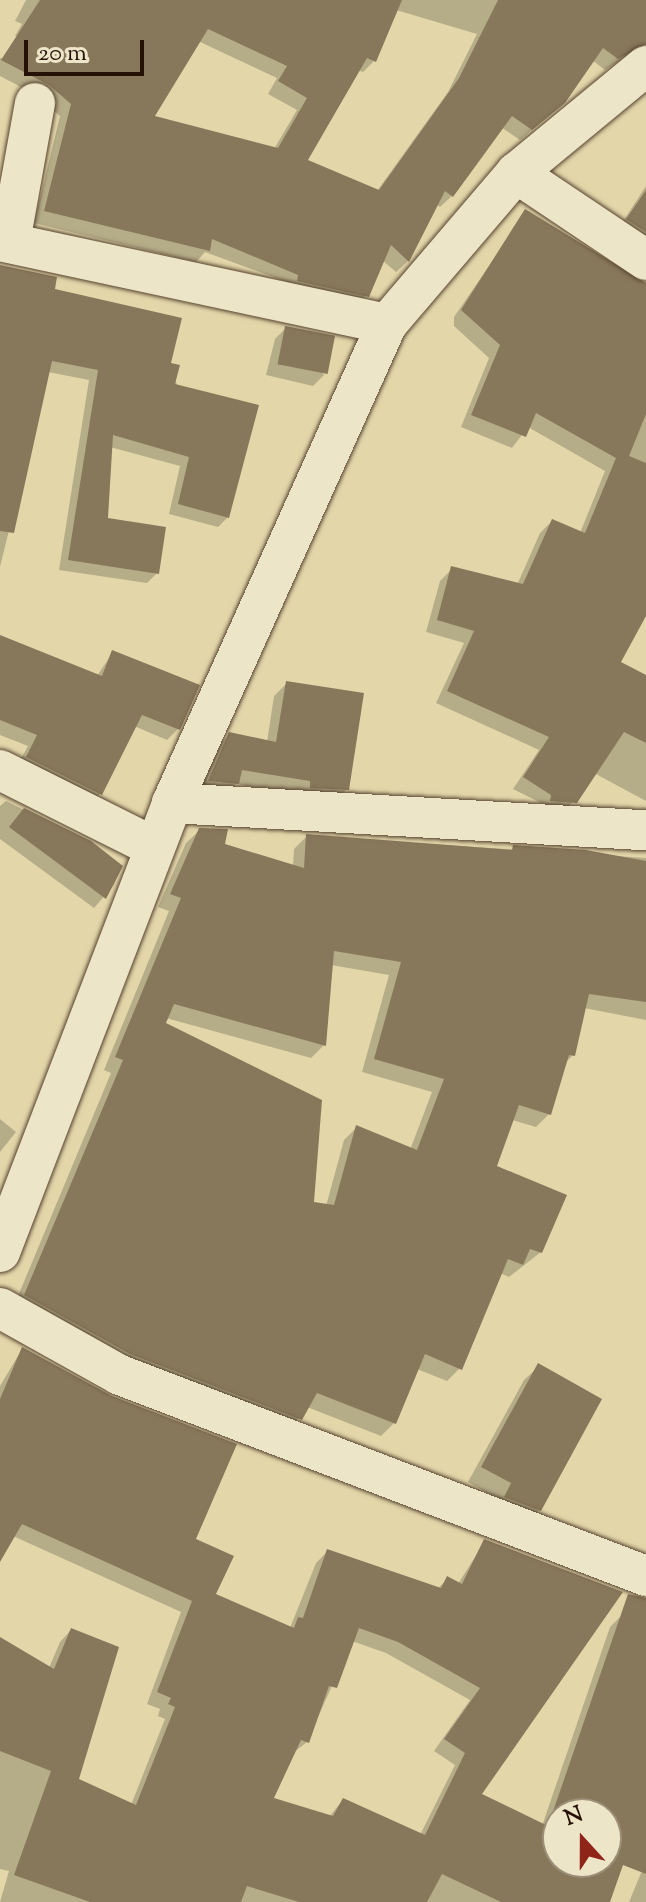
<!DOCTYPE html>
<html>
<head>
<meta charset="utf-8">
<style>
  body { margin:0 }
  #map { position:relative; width:646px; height:1902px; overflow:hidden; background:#e3d7aa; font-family:"Sorts Mill Goudy",serif }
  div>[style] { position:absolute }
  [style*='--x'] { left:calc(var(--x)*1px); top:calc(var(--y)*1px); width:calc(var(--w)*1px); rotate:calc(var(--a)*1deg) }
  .shadow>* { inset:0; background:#0003 }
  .building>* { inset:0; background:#88785b; transform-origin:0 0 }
  .roads { filter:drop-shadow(0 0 2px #55422f) drop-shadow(0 0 2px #55422f) }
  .street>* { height:40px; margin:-20px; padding:0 20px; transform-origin:20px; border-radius:20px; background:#ede5c8 }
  span { translate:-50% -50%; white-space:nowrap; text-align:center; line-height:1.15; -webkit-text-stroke:8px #ede5c8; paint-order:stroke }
  .north { position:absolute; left:542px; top:1798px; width:80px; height:80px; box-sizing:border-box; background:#ede5c8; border:2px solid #9d907a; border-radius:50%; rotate:339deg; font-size:22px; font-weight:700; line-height:32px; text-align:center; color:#261106 }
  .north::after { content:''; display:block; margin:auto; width:28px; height:36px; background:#8f2418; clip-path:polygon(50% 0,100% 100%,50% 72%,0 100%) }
  .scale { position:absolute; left:24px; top:40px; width:120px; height:36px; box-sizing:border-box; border:4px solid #261106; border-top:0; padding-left:10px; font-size:24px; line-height:28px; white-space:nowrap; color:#261106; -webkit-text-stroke:6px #ede5c8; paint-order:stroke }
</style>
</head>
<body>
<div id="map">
  <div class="shadow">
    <i style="clip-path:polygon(evenodd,26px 0,646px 0,646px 44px,605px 70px,592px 60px,551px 114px,520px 140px,501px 127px,452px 196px,440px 207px,436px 204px,408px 261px,396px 272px,382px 260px,367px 295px,355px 307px,205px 252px,196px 262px,34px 223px,60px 116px,38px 96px,0 76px,0 58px,86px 65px,15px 36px,22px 24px,15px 21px,26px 0,396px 10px,477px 34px,448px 92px,377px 191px,305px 161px,358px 70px,363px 72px,375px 60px,396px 10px,26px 0,198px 41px,277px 78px,268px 94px,297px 110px,274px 149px,152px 118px,198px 41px)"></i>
    <i style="clip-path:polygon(646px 186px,646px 255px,616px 232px)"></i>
    <i style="clip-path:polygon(526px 212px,633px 281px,646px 282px,646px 612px,618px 663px,646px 678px,646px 801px,594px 773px,563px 814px,513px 789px,539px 750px,436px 703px,464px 643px,426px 632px,440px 581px,452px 569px,517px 585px,540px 533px,552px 521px,580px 533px,605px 471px,528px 427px,512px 448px,461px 427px,489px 358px,454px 326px,454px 317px)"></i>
    <i style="clip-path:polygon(53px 290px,169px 364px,228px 517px,218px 527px,169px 514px,180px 466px,110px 447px,106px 520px,157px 573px,147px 583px,59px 570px,89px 380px,48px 372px,0 567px,0 364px)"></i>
    <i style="clip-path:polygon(286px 328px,324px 375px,313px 386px,266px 375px,275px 339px)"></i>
    <i style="clip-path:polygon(0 638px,97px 676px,113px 652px,178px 729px,167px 740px,134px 726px,100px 794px,90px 805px,16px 768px,28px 746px,0 735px)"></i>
    <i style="clip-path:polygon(287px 683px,347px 789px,334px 802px,236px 784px,224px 796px,196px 793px,217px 747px,230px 734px,267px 742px,274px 696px)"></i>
    <i style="clip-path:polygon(6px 801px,90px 843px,121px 866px,114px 885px,94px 908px,0 839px,0 806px)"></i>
    <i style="clip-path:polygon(evenodd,200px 830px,223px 845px,293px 867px,294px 849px,307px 836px,646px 858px,646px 1020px,584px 1008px,573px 1055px,564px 1064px,549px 1114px,536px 1127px,512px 1120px,494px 1167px,541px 1252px,509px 1277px,500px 1273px,460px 1368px,447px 1381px,417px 1369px,394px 1423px,381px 1436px,307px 1407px,288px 1432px,13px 1308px,111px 1073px,104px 1070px,169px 911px,158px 907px,186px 843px,200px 830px,331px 965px,389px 975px,362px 1072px,432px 1092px,410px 1150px,357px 1127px,344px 1140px,326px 1206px,312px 1203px,164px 1024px,166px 1018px,311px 1058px,324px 1045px,331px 965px)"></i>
    <i style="clip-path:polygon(0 1119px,16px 1132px,0 1152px)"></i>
    <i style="clip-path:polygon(evenodd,22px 1349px,194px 1540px,214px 1595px,290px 1628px,316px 1563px,328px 1551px,437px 1589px,448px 1579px,458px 1584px,485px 1541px,479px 1795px,542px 1826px,610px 1627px,621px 1616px,646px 1629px,646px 1679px,606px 1828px,606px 1814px,558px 1814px,558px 1862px,594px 1862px,581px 1902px,0 1902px,9px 1871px,0 1869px,0 1639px,49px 1668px,60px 1642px,71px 1630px,76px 1780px,131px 1805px,165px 1719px,158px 1716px,160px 1709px,147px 1704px,181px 1612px,13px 1536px,0 1558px,0 1386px,22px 1349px,352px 1641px,386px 1653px,470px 1700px,434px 1751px,455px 1765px,420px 1835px,343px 1800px,329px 1817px,271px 1799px,293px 1753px,307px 1742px,352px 1641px)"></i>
    <i style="clip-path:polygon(539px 1366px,539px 1510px,524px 1525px,497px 1498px,468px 1482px,524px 1380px)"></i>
    <i style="clip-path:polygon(646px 1861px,646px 1902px,629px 1902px)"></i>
  </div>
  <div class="building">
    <i style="clip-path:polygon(evenodd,40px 0,402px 0,376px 62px,367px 58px,308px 160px,379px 190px,459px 78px,498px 0,646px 0,646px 44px,618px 59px,603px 48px,565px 103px,532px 130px,512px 116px,453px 197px,445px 191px,409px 262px,391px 245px,369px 297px,297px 281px,298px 275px,212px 239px,210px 251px,44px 211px,71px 104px,49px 85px,1px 60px,40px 0,208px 29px,287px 66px,278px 81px,307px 98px,278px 148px,155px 116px,208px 29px)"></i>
    <i style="clip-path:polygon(646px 190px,646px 232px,626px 219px)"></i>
    <i style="clip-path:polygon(525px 209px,646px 283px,646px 414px,629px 456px,646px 463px,646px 616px,621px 662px,646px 675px,646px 743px,624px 732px,577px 803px,550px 801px,551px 795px,523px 777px,549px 737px,447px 691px,474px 631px,437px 620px,451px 566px,523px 584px,552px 519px,585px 533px,616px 458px,536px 413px,526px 437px,471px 415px,500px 345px,461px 310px)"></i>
    <i style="clip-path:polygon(0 265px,57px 277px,55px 289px,182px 318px,171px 363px,180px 365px,175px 384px,259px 405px,229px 518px,178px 504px,189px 457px,113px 435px,108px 518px,166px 527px,159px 574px,68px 560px,98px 370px,52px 361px,14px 533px,0 531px)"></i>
    <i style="left:285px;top:326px;width:51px;height:39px;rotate:11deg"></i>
    <i style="clip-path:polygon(0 635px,102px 676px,112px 650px,200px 685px,180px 730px,142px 715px,102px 795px,26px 757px,37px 735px,0 720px)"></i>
    <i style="clip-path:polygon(286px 681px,364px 693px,349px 790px,310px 788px,310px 781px,242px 770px,239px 784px,208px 781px,229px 732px,276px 742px)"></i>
    <i style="clip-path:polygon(24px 808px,91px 841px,123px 866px,106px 899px,9px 827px)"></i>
    <i style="clip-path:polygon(evenodd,199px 828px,228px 829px,225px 844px,304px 868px,306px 834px,512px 850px,513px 845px,586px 850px,646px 861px,646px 1002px,589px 994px,575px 1056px,569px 1055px,551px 1115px,519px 1105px,497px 1166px,567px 1195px,542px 1253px,530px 1249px,523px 1265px,508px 1259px,462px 1370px,425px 1354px,396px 1424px,317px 1393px,302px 1420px,130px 1354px,24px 1295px,123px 1060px,115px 1057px,181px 898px,170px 894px,199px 828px,334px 951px,401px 962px,374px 1059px,444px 1079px,417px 1150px,356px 1125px,334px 1205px,314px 1202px,322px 1100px,166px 1023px,174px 1004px,326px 1046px,334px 951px)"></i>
    <i style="clip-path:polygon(evenodd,22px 1347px,112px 1396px,237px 1444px,196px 1539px,234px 1556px,216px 1594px,294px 1628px,298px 1617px,303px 1618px,327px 1549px,441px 1588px,447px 1576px,462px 1584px,484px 1539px,623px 1592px,482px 1794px,548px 1826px,628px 1594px,646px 1598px,646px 1874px,623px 1865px,610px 1902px,501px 1902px,442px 1874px,427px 1902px,299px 1902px,247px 1886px,241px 1902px,90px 1902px,14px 1875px,51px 1771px,0 1751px,0 1637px,54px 1669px,71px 1628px,119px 1647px,79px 1779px,136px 1805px,175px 1707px,168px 1704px,171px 1698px,157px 1692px,192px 1601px,22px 1524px,0 1562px,0 1399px,22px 1347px,359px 1628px,398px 1642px,480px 1688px,444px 1739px,465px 1753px,425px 1835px,343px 1798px,333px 1816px,274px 1798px,301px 1740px,309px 1743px,329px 1686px,337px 1688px,359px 1628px,22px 1347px,558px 1814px,606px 1814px,606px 1862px,558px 1862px,558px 1814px)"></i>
    <i style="clip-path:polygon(538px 1363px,602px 1399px,541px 1511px,504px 1497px,511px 1483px,481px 1467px)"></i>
  </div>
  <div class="roads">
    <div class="street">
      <i style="--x:516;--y:173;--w:156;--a:33.8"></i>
      <i style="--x:0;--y:241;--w:396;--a:12.1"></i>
      <i style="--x:10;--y:242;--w:141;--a:-79.8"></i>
      <i style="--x:0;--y:770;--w:172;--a:26.6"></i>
      <i style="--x:172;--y:803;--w:475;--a:3.3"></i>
      <i style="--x:0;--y:1252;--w:481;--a:-69"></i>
      <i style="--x:172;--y:803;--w:525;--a:-65.83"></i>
      <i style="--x:387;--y:324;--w:199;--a:-49.5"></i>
      <i style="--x:516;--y:173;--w:168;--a:-39.5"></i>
      <i style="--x:0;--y:1308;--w:137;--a:29.2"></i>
      <i style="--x:120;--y:1375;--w:563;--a:20.91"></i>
    </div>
  </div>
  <div class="north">N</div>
  <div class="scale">20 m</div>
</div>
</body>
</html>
